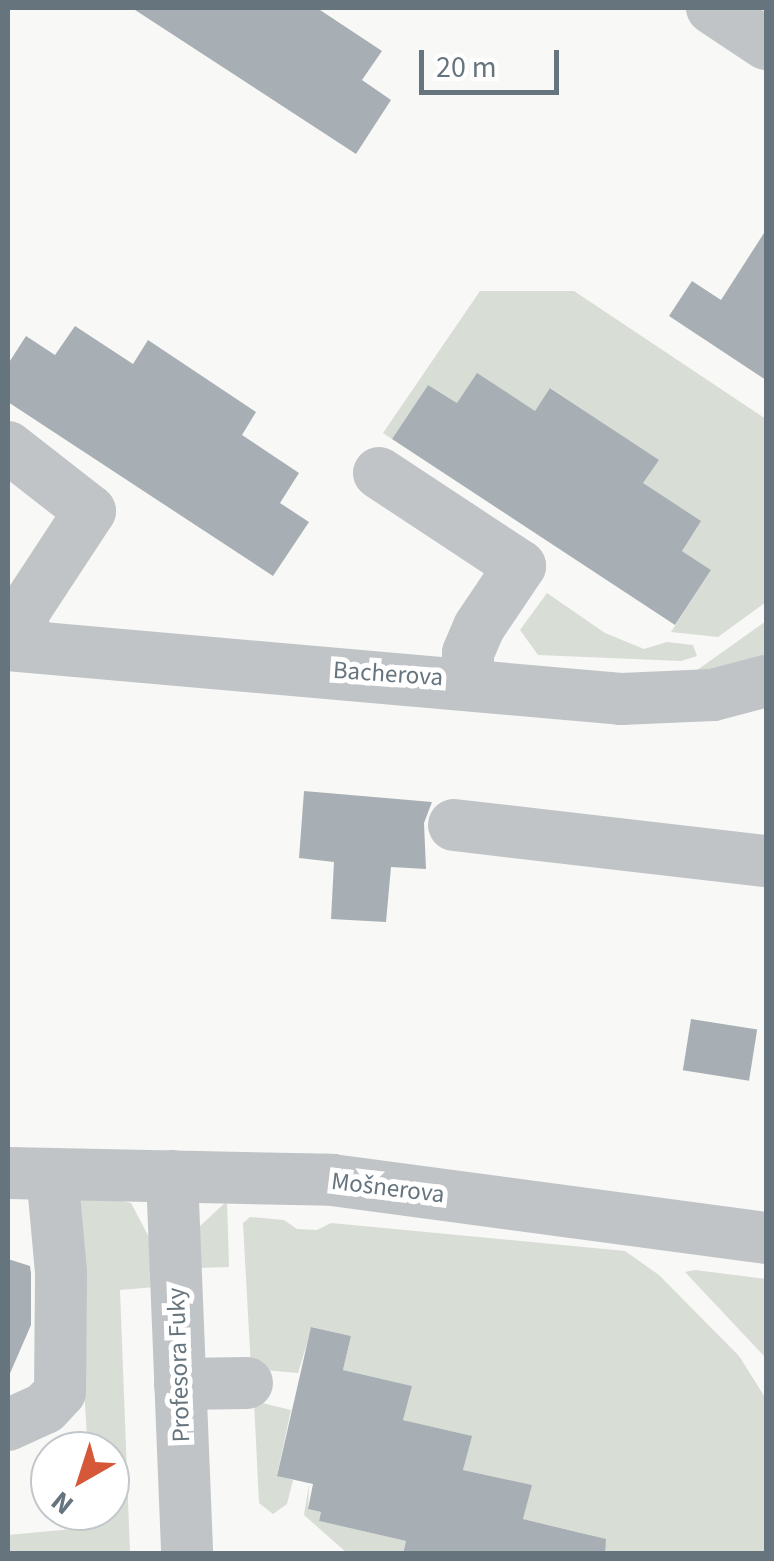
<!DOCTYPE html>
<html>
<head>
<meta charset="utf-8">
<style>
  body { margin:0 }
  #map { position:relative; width:774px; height:1561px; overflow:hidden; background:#f8f8f6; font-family:"Source Sans 3",sans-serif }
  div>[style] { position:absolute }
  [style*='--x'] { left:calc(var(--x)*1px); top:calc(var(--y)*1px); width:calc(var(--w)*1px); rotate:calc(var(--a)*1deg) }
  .green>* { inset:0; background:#d8ddd5 }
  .building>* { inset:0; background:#a8afb4; transform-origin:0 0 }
  .minor>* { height:52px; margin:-26px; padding:0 26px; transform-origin:26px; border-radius:26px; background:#c0c4c7 }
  span { translate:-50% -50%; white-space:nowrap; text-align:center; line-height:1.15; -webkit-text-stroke:10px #fff; paint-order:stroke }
  .street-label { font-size:25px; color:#66747e }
  .frame { position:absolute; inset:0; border:10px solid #66747e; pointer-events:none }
  .north { position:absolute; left:30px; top:1431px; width:100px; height:100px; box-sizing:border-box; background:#fff; border:2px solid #c2c7cb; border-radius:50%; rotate:219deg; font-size:28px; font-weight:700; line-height:40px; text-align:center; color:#66747e }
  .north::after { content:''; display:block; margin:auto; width:35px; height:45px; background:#d55939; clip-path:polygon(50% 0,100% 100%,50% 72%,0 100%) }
  .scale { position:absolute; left:419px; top:50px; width:140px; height:45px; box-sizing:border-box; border:5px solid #66747e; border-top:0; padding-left:12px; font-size:30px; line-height:35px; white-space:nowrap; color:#66747e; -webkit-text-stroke:8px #fff; paint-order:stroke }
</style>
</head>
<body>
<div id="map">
  <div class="green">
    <i style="clip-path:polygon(480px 291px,574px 291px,766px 419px,766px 602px,718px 637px,671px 632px,711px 570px,682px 551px,643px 483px,658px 460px,551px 388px,535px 411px,457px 403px,428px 385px,392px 439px,383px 433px)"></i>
    <i style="clip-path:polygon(547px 593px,605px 633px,644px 649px,667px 642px,693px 645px,697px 656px,681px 661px,538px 655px,520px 630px)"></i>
    <i style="clip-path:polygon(766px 621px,766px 657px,693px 673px)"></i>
    <i style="clip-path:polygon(71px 1191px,131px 1203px,151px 1241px,155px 1287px,120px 1290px,130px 1553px,8px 1554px,8px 1535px,94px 1527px,92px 1511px,110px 1511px,110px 1451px,88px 1451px)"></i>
    <i style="clip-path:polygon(227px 1201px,229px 1267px,197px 1268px,200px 1226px)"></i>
    <i style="clip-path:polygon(250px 1217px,284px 1220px,297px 1229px,317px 1230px,331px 1223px,625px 1251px,659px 1275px,739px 1356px,766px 1399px,766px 1553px,586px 1553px,590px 1535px,523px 1519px,531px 1485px,463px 1470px,471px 1436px,403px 1420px,411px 1386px,343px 1370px,351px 1336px,312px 1327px,298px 1373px,251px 1369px,243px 1223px)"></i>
    <i style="clip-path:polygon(695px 1270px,766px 1279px,766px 1358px,685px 1272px)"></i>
    <i style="clip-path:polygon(254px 1401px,291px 1410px,277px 1475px,293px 1480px,287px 1504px,273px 1514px,259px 1503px)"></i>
    <i style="clip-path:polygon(309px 1484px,308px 1509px,321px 1512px,319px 1521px,406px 1541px,403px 1553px,347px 1553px,304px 1515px)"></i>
  </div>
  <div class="building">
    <i style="clip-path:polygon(132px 8px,317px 8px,382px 51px,362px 80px,391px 100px,356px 154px)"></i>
    <i style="clip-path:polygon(766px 230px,766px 380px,669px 316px,692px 281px,721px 300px)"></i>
    <i style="clip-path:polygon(75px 326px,133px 364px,148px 340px,256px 412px,242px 435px,299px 473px,280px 503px,309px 522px,273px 576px,8px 402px,8px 364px,26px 336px,55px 355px)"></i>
    <i style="clip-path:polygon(477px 373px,535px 411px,550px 388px,659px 460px,643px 483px,701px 521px,682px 551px,711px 570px,675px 625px,392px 439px,428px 385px,457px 403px)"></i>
    <i style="clip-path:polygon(304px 791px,432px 802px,424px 823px,426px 869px,391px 867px,386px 922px,331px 919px,334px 862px,299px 858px)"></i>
    <i style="left:691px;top:1019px;width:67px;height:52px;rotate:9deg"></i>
    <i style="clip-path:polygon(8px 1259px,30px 1266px,31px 1273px,31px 1325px,8px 1378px)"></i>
    <i style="clip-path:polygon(311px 1327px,351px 1336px,343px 1370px,412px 1386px,403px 1420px,472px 1436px,463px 1470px,532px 1485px,523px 1519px,606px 1539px,605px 1554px,403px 1554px,406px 1541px,319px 1521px,321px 1512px,308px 1509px,313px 1484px,277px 1476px)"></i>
  </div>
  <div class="minor">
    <i style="--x:712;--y:8;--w:65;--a:33.7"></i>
    <i style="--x:8;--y:447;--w:104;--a:38"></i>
    <i style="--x:90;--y:511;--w:122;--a:123.3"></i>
    <i style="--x:23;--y:613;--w:33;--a:88"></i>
    <i style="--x:379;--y:473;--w:169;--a:33.4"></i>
    <i style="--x:520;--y:566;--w:73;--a:123.9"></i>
    <i style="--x:479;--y:627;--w:28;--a:113"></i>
    <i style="--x:468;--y:653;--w:27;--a:90"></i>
    <i style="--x:8;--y:645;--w:615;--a:5.03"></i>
    <i style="--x:621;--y:699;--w:92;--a:-2.5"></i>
    <i style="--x:713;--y:695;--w:55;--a:-14.8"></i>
    <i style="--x:454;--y:825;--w:314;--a:6.6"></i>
    <i style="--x:8;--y:1173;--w:324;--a:1.2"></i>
    <i style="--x:332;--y:1180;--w:438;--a:7.6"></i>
    <i style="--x:172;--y:1176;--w:378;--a:87.7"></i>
    <i style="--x:180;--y:1384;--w:67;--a:-0.9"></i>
    <i style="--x:8;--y:1425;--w:41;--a:-24.7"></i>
    <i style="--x:45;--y:1408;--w:22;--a:-47"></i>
    <i style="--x:60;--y:1392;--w:120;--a:-89.5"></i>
    <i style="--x:61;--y:1272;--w:98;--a:-95.2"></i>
  </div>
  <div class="street-label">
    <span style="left:388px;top:674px;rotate:4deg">Bacherova</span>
    <span style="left:388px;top:1188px;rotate:7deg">Mošnerova</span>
    <span style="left:179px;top:1365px;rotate:-92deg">Profesora Fuky</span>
  </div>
  <div class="frame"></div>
  <div class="north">N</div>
  <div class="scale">20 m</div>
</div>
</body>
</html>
